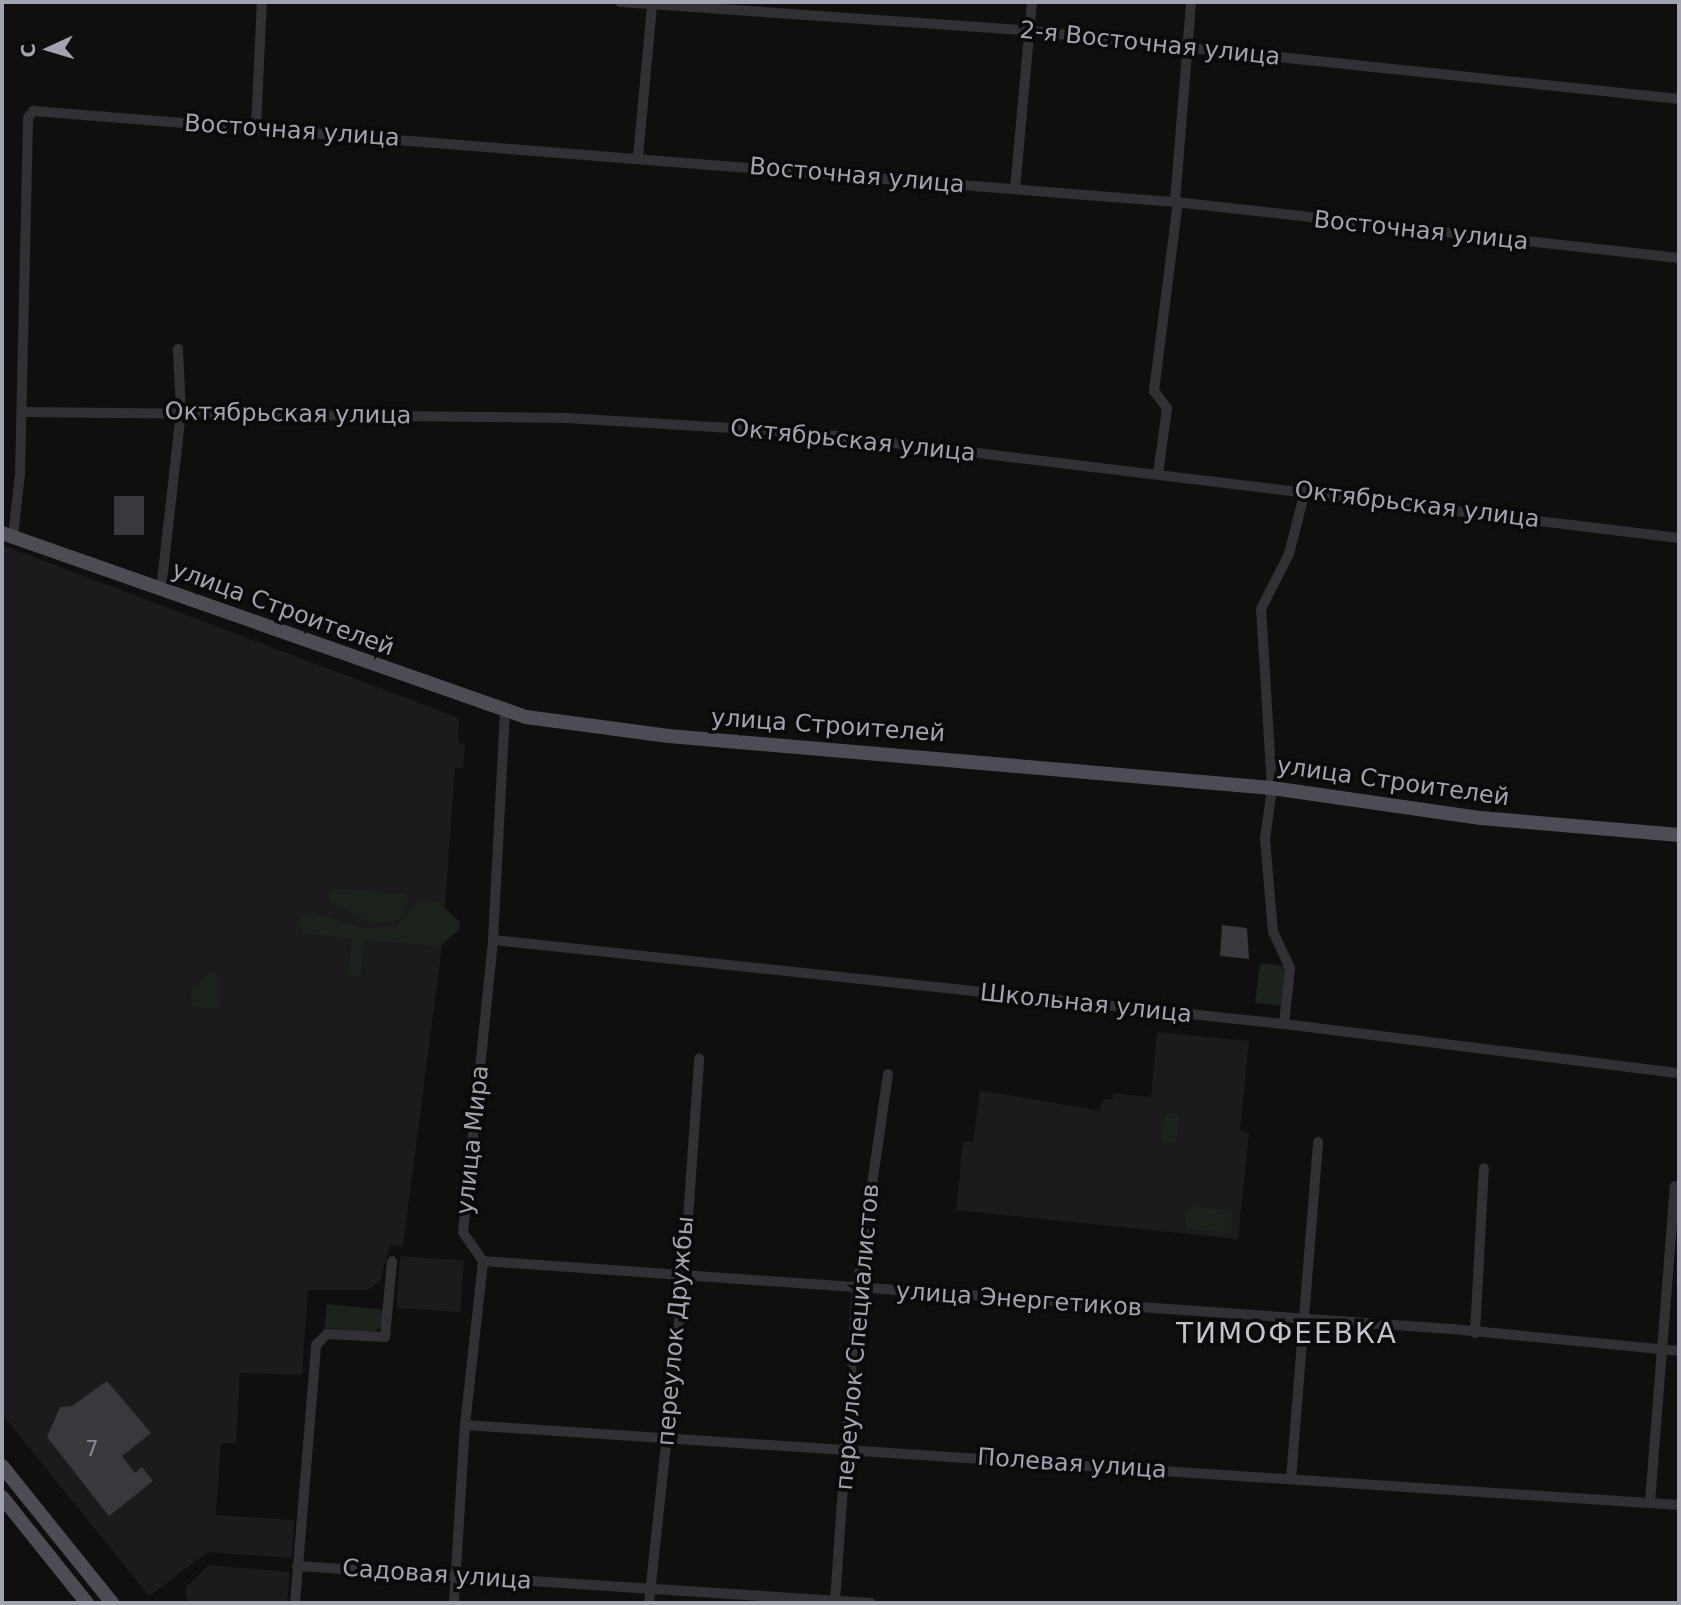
<!DOCTYPE html>
<html>
<head>
<meta charset="utf-8">
<style>
  body { margin:0 }
  #map { position:relative; width:1681px; height:1605px; overflow:hidden; background:#0f0f10; font-family:"DejaVu Sans",sans-serif }
  div>[style] { position:absolute }
  [style*='--x'] { left:calc(var(--x)*1px); top:calc(var(--y)*1px); width:calc(var(--w)*1px); rotate:calc(var(--a)*1deg) }
  .built>* { inset:0; background:#1b1b1d; transform-origin:0 0 }
  .green>* { inset:0; background:#1c231d; transform-origin:0 0 }
  .building>* { inset:0; background:#39393d; transform-origin:0 0 }
  .minor>* { height:10px; margin:-5px; padding:0 5px; transform-origin:5px; border-radius:5px; background:#303035 }
  .major>* { height:14px; margin:-7px; padding:0 7px; transform-origin:7px; border-radius:7px; background:#4c4d54 }
  span { translate:-50% -50%; white-space:nowrap; text-align:center; line-height:1.15; -webkit-text-stroke:7px #0a0a0b; paint-order:stroke }
  .number-label { font-size:21px; color:#878894 }
  .number-label span { -webkit-text-stroke-width:0 }
  .street-label { font-size:24px; color:#a1a3b1 }
  .quarter-label { font-size:28px; color:#c1c3cd; letter-spacing:2px }
  .frame { position:absolute; inset:0; border:4px solid #a1a3b1; pointer-events:none }
  .north { position:absolute; left:14px; top:14px; width:70px; height:70px; -webkit-text-stroke:5px #0a0a0b; paint-order:stroke; rotate:266deg; font-size:19px; font-weight:700; line-height:28px; text-align:center; color:#a1a3b1 }
  .north::after { content:''; display:block; margin:auto; width:24px; height:32px; background:#a1a3b1; clip-path:polygon(50% 0,100% 100%,50% 72%,0 100%) }
</style>
</head>
<body>
<div id="map">
  <div class="built">
    <i style="clip-path:polygon(2px 545px,459px 718px,458px 743px,465px 744px,463px 768px,455px 768px,442px 946px,403px 1246px,390px 1245px,380px 1281px,368px 1290px,308px 1290px,302px 1375px,240px 1373px,236px 1443px,221px 1443px,216px 1515px,294px 1520px,292px 1558px,208px 1552px,149px 1596px,2px 1414px)"></i>
    <i style="clip-path:polygon(1157px 1032px,1249px 1041px,1240px 1130px,1249px 1134px,1238px 1239px,956px 1210px,963px 1142px,973px 1142px,980px 1090px,1100px 1111px,1103px 1099px,1113px 1099px,1113px 1093px,1151px 1097px)"></i>
    <i style="left:400px;top:1256px;width:64px;height:52px;rotate:4deg"></i>
    <i style="clip-path:polygon(209px 1565px,290px 1572px,287px 1603px,188px 1603px,185px 1588px)"></i>
  </div>
  <div class="green">
    <i style="clip-path:polygon(334px 889px,406px 894px,408px 899px,399px 920px,372px 923px,331px 902px,328px 893px)"></i>
    <i style="clip-path:polygon(425px 900px,438px 901px,460px 922px,459px 930px,440px 946px,364px 940px,360px 977px,349px 975px,352px 939px,304px 933px,298px 924px,301px 917px,313px 913px,363px 928px,396px 927px,417px 902px)"></i>
    <i style="left:1260px;top:963px;width:26px;height:40px;rotate:7deg"></i>
    <i style="clip-path:polygon(212px 971px,219px 976px,220px 1009px,192px 1007px,191px 989px)"></i>
    <i style="left:1165px;top:1113px;width:15px;height:29px;rotate:8deg"></i>
    <i style="clip-path:polygon(1192px 1206px,1231px 1211px,1231px 1233px,1186px 1229px,1185px 1211px)"></i>
    <i style="clip-path:polygon(327px 1304px,384px 1310px,382px 1327px,373px 1332px,325px 1328px)"></i>
  </div>
  <div class="building">
    <i style="left:114px;top:496px;width:30px;height:39px"></i>
    <i style="clip-path:polygon(1222px 925px,1247px 928px,1249px 959px,1220px 956px)"></i>
    <i style="clip-path:polygon(107px 1381px,151px 1433px,122px 1456px,135px 1473px,142px 1467px,153px 1481px,109px 1516px,47px 1437px,60px 1407px,72px 1406px)"></i>
  </div>
  <div class="minor">
    <i style="--x:620;--y:2;--w:411;--a:4"></i>
    <i style="--x:1030;--y:31;--w:653;--a:5.98"></i>
    <i style="--x:256;--y:127;--w:125;--a:-87.3"></i>
    <i style="--x:638;--y:157;--w:153;--a:-84.7"></i>
    <i style="--x:1015;--y:189;--w:188;--a:-84.8"></i>
    <i style="--x:1175;--y:202;--w:201;--a:-85.4"></i>
    <i style="--x:23;--y:412;--w:543;--a:0.63"></i>
    <i style="--x:566;--y:418;--w:246;--a:3.5"></i>
    <i style="--x:812;--y:433;--w:873;--a:6.91"></i>
    <i style="--x:1158;--y:474;--w:67;--a:-82.2"></i>
    <i style="--x:1167;--y:408;--w:21;--a:-127"></i>
    <i style="--x:1154;--y:391;--w:191;--a:-82.8"></i>
    <i style="--x:13;--y:537;--w:63;--a:-83.7"></i>
    <i style="--x:20;--y:474;--w:356;--a:-88.7"></i>
    <i style="--x:28;--y:118;--w:9;--a:-54"></i>
    <i style="--x:33;--y:111;--w:1146;--a:4.56"></i>
    <i style="--x:1175;--y:202;--w:507;--a:6.34"></i>
    <i style="--x:161;--y:590;--w:178;--a:-83.6"></i>
    <i style="--x:181;--y:413;--w:64;--a:-92.7"></i>
    <i style="--x:493;--y:940;--w:795;--a:6.06"></i>
    <i style="--x:1284;--y:1024;--w:398;--a:7.1"></i>
    <i style="--x:1284;--y:1024;--w:56;--a:-83.9"></i>
    <i style="--x:1290;--y:968;--w:40;--a:-115"></i>
    <i style="--x:1273;--y:932;--w:93;--a:-94.9"></i>
    <i style="--x:1265;--y:839;--w:51;--a:-82.2"></i>
    <i style="--x:1272;--y:788;--w:179;--a:-93.5"></i>
    <i style="--x:1261;--y:609;--w:62;--a:-63"></i>
    <i style="--x:1289;--y:554;--w:65;--a:-75.7"></i>
    <i style="--x:483;--y:1261;--w:971;--a:4.01"></i>
    <i style="--x:1452;--y:1329;--w:228;--a:5.5"></i>
    <i style="--x:1475;--y:1333;--w:165;--a:-86.9"></i>
    <i style="--x:465;--y:1425;--w:1217;--a:3.77"></i>
    <i style="--x:1291;--y:1479;--w:338;--a:-85.4"></i>
    <i style="--x:1650;--y:1502;--w:317;--a:-85.5"></i>
    <i style="--x:297;--y:1566;--w:575;--a:3.69"></i>
    <i style="--x:835;--y:1601;--w:313;--a:-86"></i>
    <i style="--x:857;--y:1289;--w:217;--a:-81.8"></i>
    <i style="--x:295;--y:1603;--w:259;--a:-85.3"></i>
    <i style="--x:316;--y:1345;--w:16;--a:-45"></i>
    <i style="--x:327;--y:1334;--w:58;--a:3"></i>
    <i style="--x:385;--y:1337;--w:76;--a:-84.7"></i>
    <i style="--x:454;--y:1603;--w:178;--a:-86.5"></i>
    <i style="--x:465;--y:1425;--w:165;--a:-83.7"></i>
    <i style="--x:483;--y:1261;--w:35;--a:-125"></i>
    <i style="--x:463;--y:1232;--w:294;--a:-84.1"></i>
    <i style="--x:493;--y:940;--w:228;--a:-87"></i>
    <i style="--x:649;--y:1603;--w:329;--a:-83.9"></i>
    <i style="--x:684;--y:1276;--w:218;--a:-86"></i>
  </div>
  <div class="major">
    <i style="--x:2;--y:533;--w:555;--a:19.35"></i>
    <i style="--x:526;--y:717;--w:144;--a:7.6"></i>
    <i style="--x:669;--y:736;--w:605;--a:4.93"></i>
    <i style="--x:1272;--y:788;--w:211;--a:8.2"></i>
    <i style="--x:1481;--y:818;--w:199;--a:4.9"></i>
    <i style="--x:2;--y:1466;--w:176;--a:51.2"></i>
    <i style="--x:2;--y:1497;--w:136;--a:51.3"></i>
  </div>
  <div class="number-label">
    <span style="left:92px;top:1449px">7</span>
  </div>
  <div class="street-label">
    <span style="left:1150px;top:44px;rotate:6deg">2-я Восточная улица</span>
    <span style="left:292px;top:131px;rotate:4deg">Восточная улица</span>
    <span style="left:857px;top:176px;rotate:5deg">Восточная улица</span>
    <span style="left:1421px;top:231px;rotate:6deg">Восточная улица</span>
    <span style="left:288px;top:414px;rotate:1deg">Октябрьская улица</span>
    <span style="left:853px;top:441px;rotate:6deg">Октябрьская улица</span>
    <span style="left:1417px;top:505px;rotate:7deg">Октябрьская улица</span>
    <span style="left:283px;top:609px;rotate:20deg">улица Строителей</span>
    <span style="left:828px;top:726px;rotate:4deg">улица Строителей</span>
    <span style="left:1393px;top:782px;rotate:8deg">улица Строителей</span>
    <span style="left:1086px;top:1004px;rotate:6deg">Школьная улица</span>
    <span style="left:473px;top:1140px;rotate:-84deg">улица Мира</span>
    <span style="left:1019px;top:1300px;rotate:4deg">улица Энергетиков</span>
    <span style="left:676px;top:1331px;rotate:-85deg">переулок Дружбы</span>
    <span style="left:858px;top:1337px;rotate:-85deg">переулок Специалистов</span>
    <span style="left:1072px;top:1464px;rotate:4deg">Полевая улица</span>
    <span style="left:437px;top:1575px;rotate:4deg">Садовая улица</span>
  </div>
  <div class="quarter-label">
    <span style="left:1287px;top:1334px">ТИМОФЕЕВКА</span>
  </div>
  <div class="frame"></div>
  <div class="north">С</div>
</div>
</body>
</html>
